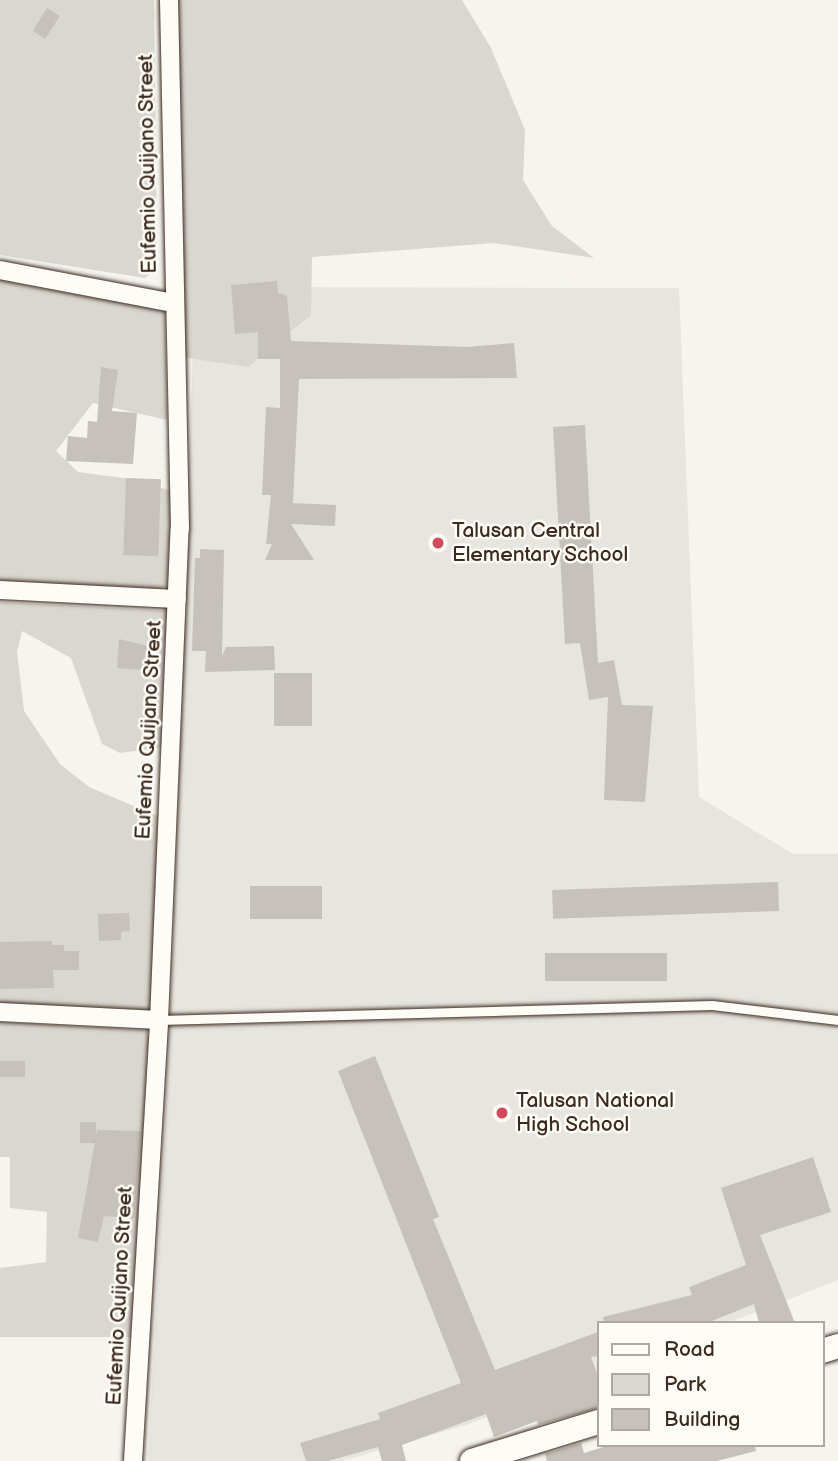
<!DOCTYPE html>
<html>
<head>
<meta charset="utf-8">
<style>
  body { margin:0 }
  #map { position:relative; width:838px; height:1461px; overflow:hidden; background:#f5f4ee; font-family:"Balsamiq Sans",sans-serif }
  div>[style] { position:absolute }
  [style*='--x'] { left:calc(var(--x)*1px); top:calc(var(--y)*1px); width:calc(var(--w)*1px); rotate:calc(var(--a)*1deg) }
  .built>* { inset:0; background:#e7e5df }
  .green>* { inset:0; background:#dad6d0 }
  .building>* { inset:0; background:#c7c1bb; transform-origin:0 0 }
  .roads { filter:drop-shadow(0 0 2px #3b2a1e) drop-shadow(0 0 2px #3b2a1e) }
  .lane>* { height:9px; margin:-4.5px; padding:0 4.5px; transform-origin:4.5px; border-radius:4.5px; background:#fdfcf7 }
  .street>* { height:18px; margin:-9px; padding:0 9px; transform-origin:9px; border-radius:9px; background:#fdfcf7 }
  .secondary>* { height:24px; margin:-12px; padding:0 12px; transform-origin:12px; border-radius:12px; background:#fdfcf7 }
  .dots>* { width:19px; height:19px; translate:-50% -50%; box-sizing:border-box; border:4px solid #fdfcf7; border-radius:50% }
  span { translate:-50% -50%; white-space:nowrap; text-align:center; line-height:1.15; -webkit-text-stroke:5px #fdfcf7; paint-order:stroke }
  .street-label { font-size:21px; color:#3b2a1e }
  .poi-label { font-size:21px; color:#3b2a1e }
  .left { translate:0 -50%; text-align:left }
  .legend { position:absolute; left:597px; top:1321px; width:228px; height:126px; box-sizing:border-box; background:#fdfcf7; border:2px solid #afa8a0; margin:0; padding:9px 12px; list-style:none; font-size:21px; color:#3b2a1e }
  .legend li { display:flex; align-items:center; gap:14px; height:35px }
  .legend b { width:35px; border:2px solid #afa8a0 }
</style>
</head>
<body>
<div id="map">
  <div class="built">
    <i style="clip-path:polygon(195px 287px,679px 288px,699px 797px,793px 854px,838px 854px,838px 1280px,728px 1323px,598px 1323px,598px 1373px,466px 1425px,342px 1461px,148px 1461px,171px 1009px)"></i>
  </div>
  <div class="green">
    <i style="clip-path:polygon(0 0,154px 0,157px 260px,153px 272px,145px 278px,0 255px)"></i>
    <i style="clip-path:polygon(178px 0,462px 0,491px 48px,525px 130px,523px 180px,552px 226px,594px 258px,494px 243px,312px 257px,311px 315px,248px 367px,182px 357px)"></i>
    <i style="clip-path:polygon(0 279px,165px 309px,167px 420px,93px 403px,56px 451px,78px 472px,130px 479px,171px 491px,169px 585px,154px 590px,0 581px)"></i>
    <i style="clip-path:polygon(0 602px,170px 611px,164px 747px,120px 753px,102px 744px,71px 658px,22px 631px,17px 652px,24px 711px,60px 764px,89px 787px,162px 818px,155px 1011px,0 1004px)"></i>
    <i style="clip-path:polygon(0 1022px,146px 1030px,151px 1046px,131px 1337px,0 1337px,0 1268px,46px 1262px,47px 1212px,10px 1208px,10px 1157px,0 1157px)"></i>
  </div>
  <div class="building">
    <i style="left:47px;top:8px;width:15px;height:27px;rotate:32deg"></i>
    <i style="clip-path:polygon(277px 281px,278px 293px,287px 296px,291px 341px,467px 347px,514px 343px,517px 378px,299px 379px,293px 503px,336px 505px,335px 526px,291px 524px,314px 560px,265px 560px,272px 544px,266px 544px,271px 495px,262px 495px,266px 407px,280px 408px,280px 359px,258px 359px,258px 332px,235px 334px,231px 285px)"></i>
    <i style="clip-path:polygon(101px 367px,118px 370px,112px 411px,137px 413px,133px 464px,66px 461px,68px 436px,87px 438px,88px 421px,97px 422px)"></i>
    <i style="clip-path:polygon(585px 425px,598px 663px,614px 660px,622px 705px,653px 706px,645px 802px,604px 800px,608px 697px,589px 700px,580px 643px,565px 644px,553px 427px)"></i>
    <i style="left:126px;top:478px;width:35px;height:77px;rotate:2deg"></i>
    <i style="clip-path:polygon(200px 549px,224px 550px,222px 656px,226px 647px,274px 646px,275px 670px,205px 672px,206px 651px,192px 651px,195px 558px,200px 558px)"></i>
    <i style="clip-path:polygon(119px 639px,156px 648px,154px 671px,117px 668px)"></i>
    <i style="left:274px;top:673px;width:38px;height:53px"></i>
    <i style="left:778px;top:882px;width:29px;height:226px;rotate:88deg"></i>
    <i style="left:250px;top:886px;width:72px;height:33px"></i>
    <i style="clip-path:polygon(129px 913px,130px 931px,121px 932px,121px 940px,99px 941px,98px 914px)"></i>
    <i style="clip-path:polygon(52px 941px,52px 945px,64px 945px,64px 951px,79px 951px,79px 970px,53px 970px,54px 988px,0 989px,0 942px)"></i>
    <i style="left:667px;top:953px;width:28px;height:122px;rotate:90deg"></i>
    <i style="clip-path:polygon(375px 1056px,439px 1217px,433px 1219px,495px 1370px,598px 1332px,598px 1356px,591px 1357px,598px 1376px,598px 1408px,538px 1425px,537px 1421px,494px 1437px,486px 1414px,402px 1445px,406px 1461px,382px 1461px,378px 1447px,328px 1461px,306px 1461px,300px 1443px,380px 1419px,378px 1413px,461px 1383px,338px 1071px)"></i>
    <i style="left:25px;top:1061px;width:16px;height:25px;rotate:90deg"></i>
    <i style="left:80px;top:1122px;width:16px;height:21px"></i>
    <i style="clip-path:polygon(97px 1130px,141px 1131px,134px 1218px,104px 1216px,98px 1242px,78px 1238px)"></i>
    <i style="clip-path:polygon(813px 1157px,831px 1212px,760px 1235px,795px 1323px,759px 1323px,754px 1304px,707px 1323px,604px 1323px,603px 1317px,692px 1295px,689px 1287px,746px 1265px,721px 1188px)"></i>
    <i style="clip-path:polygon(581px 1443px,584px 1453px,610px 1445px,755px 1445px,756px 1451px,717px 1461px,547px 1461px,545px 1454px)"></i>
  </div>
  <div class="roads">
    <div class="lane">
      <i style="--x:159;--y:1020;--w:553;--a:-1.55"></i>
      <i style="--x:712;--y:1005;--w:127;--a:6.8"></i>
    </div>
    <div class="street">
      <i style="--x:0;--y:270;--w:176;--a:10.8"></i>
      <i style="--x:0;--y:590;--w:177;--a:2.9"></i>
      <i style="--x:0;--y:1012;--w:159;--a:2.9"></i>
      <i style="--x:133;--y:1461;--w:442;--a:-86.6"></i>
      <i style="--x:159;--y:1020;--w:491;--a:-87.6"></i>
      <i style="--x:180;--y:529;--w:529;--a:-91.19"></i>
    </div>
    <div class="secondary">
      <i style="--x:822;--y:1351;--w:17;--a:-17"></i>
      <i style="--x:472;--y:1461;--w:132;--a:-17.2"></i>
    </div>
  </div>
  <div class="dots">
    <i style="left:438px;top:543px;background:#d1495b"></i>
    <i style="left:502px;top:1113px;background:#d1495b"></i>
  </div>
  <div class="street-label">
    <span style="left:148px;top:164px;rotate:-91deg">Eufemio Quijano Street</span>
    <span style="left:149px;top:730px;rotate:-87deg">Eufemio Quijano Street</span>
    <span style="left:120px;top:1296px;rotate:-87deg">Eufemio Quijano Street</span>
  </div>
  <div class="poi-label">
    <span class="left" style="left:452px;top:543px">Talusan Central<br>Elementary School</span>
    <span class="left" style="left:516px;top:1113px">Talusan National<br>High School</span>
  </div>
  <ul class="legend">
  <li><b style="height:9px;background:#fdfcf7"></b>Road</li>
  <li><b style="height:19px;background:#dad6d0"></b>Park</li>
  <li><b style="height:19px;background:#c7c1bb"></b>Building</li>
  </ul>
</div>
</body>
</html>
